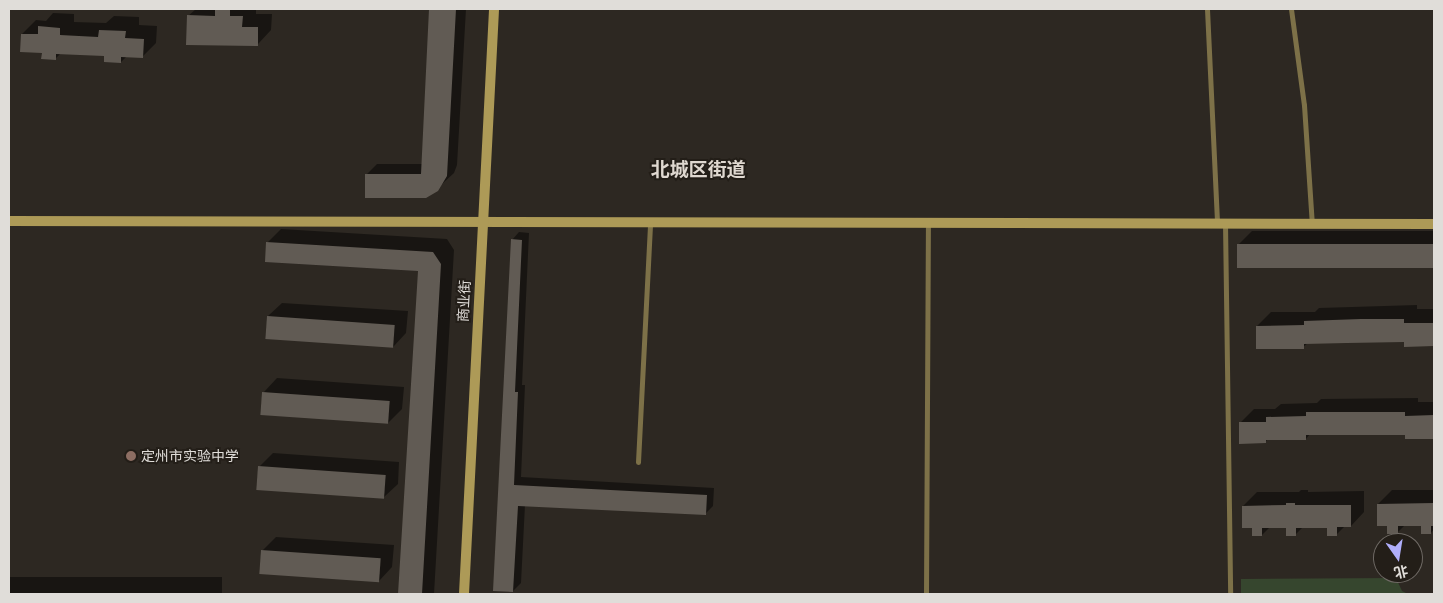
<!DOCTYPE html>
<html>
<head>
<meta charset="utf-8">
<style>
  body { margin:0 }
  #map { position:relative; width:1443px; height:603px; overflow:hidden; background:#2d2822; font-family:"Work Sans","Noto Sans SC",sans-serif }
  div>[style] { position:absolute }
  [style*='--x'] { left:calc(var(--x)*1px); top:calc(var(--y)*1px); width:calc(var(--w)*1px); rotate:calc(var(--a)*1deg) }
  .green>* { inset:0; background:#36462e }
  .shadow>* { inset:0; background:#0007; transform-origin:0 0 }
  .building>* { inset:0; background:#615b54; transform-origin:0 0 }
  .lane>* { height:5px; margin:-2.5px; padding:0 2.5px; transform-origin:2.5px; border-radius:2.5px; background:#7d7148 }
  .secondary>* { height:10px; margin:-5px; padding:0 5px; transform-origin:5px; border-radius:5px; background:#ad9a57 }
  .dots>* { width:14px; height:14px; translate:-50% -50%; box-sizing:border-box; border:2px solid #231e18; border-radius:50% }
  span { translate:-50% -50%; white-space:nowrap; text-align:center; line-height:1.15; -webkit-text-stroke:4px #231e18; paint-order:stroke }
  .street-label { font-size:14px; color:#e0ddd9 }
  .poi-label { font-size:14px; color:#e0ddd9 }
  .left { translate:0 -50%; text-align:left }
  .district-label { font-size:19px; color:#dfd8d0; font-weight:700 }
  .frame { position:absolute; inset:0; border:10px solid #e0ddd9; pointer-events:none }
  .north { position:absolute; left:1373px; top:533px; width:50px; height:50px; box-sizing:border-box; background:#231e18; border:1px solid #6f6a65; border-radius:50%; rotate:167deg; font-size:14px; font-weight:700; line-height:20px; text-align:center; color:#e0ddd9 }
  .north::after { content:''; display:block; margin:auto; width:18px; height:22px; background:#afaefa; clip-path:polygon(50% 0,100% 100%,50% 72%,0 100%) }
</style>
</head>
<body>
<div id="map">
  <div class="green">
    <i style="clip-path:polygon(1396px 578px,1402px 591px,1408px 594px,1241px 594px,1241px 579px)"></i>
  </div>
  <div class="shadow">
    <i style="clip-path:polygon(196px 9px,256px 9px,256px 14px,272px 14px,271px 30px,258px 44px,188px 16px)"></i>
    <i style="clip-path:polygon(431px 9px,466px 9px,457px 165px,454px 173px,430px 195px,367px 174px,377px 164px,423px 164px)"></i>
    <i style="clip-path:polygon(53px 13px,74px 14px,74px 22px,106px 23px,114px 16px,139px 17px,139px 25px,157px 26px,156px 43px,143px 56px,127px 56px,121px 62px,106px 55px,61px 53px,55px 59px,43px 52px,22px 34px,36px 20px,46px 21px)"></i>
    <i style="clip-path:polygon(281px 229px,447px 239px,454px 250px,434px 594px,399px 594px,419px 270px,267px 243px)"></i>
    <i style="clip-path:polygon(1252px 231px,1434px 231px,1434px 266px,1238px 267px,1238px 245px)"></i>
    <i style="clip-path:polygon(519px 232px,529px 233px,522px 385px,525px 385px,521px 477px,714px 488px,713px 506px,705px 514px,525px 505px,521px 583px,513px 591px,512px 240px)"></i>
    <i style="clip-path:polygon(282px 303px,408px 311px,406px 333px,393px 347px,268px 316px)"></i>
    <i style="clip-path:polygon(1417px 305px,1417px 309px,1434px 309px,1434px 346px,1406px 345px,1405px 341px,1308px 343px,1303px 347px,1257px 326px,1271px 312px,1315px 312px,1319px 308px)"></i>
    <i style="clip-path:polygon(277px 378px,404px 387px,402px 409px,388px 423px,264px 392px)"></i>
    <i style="clip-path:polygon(1418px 398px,1418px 402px,1434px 402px,1434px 439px,1406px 438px,1406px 433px,1310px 434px,1306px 439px,1268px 439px,1265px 442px,1240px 423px,1254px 409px,1275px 409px,1281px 404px,1317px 403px,1321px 399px)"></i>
    <i style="clip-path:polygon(273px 453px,399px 462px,398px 484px,384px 497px,259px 467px)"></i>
    <i style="clip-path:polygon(1301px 490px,1308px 490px,1308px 492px,1364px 491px,1364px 512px,1351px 526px,1345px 526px,1337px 534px,1328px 526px,1303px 527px,1295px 535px,1287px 527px,1270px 527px,1262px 535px,1253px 527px,1243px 506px,1257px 492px,1299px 492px)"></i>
    <i style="clip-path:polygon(1392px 490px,1434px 490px,1434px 529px,1431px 533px,1423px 525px,1405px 525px,1397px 533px,1389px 525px,1378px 504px)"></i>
    <i style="clip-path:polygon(276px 537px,394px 545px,392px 567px,379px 581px,262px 551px)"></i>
    <i style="left:9px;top:577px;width:213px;height:17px"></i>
  </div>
  <div class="building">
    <i style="clip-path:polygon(429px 9px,456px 9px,447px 176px,438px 191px,426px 198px,365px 198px,365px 174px,421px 174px)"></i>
    <i style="clip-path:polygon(215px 10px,230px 10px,230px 16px,243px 16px,242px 27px,258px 27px,258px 46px,186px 45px,187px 15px,215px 16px)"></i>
    <i style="clip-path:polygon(38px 26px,60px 28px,60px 35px,98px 37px,99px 30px,126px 31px,125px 38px,144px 39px,143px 58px,121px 57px,121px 63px,104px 62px,104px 56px,56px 54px,56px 60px,41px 59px,42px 53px,20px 52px,21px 34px,38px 34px)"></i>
    <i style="clip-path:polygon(511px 239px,522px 240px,515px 392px,518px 392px,514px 485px,707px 495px,706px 515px,518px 506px,513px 592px,493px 591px)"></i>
    <i style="clip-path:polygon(266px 242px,433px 252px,441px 264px,422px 594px,398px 594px,418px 271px,265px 262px)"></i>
    <i style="left:1434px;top:244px;width:24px;height:197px;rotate:90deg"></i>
    <i style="left:267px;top:316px;width:128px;height:23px;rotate:4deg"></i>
    <i style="clip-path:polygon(1361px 319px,1404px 319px,1404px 323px,1434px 323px,1434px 346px,1404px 347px,1404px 342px,1347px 343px,1304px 344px,1304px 349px,1256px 349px,1256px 326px,1304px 325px,1304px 321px)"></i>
    <i style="left:262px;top:392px;width:128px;height:23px;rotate:4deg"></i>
    <i style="clip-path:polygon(1306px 412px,1405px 412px,1405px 416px,1434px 415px,1434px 439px,1405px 439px,1405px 435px,1306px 435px,1306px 440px,1266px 440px,1266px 443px,1239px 444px,1239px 422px,1266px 422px,1266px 417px,1306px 416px)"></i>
    <i style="left:258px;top:466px;width:128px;height:24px;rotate:4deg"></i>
    <i style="clip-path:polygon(1286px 503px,1295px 503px,1295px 505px,1351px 505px,1351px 527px,1337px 527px,1337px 536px,1327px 536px,1327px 528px,1296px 528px,1296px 536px,1286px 536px,1286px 528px,1262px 528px,1262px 536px,1252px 536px,1252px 528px,1242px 528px,1242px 506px,1286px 505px)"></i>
    <i style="clip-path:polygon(1434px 503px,1434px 526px,1431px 526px,1431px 534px,1421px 534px,1421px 526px,1398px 526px,1398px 534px,1387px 534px,1387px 526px,1377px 526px,1377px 504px)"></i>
    <i style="left:261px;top:550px;width:120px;height:24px;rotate:4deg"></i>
  </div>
  <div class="lane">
    <i style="--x:1207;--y:9;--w:214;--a:87.3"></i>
    <i style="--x:1291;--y:9;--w:97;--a:82.3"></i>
    <i style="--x:1304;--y:105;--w:119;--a:86.2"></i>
    <i style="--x:1225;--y:223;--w:371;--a:89.2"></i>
    <i style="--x:638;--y:462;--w:240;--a:-87.1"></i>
    <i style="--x:926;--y:594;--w:371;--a:-89.7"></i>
  </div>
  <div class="secondary">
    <i style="--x:9;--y:221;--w:1425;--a:0.12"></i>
    <i style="--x:464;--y:594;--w:586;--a:-87.06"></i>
  </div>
  <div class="dots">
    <i style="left:131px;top:456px;background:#8d6e63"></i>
  </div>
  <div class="street-label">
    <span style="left:464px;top:301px;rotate:-87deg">商业街</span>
  </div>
  <div class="poi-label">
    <span class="left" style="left:141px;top:456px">定州市实验中学</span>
  </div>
  <div class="district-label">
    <span style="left:698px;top:170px">北城区街道</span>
  </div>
  <div class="frame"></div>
  <div class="north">北</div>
</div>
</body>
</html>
